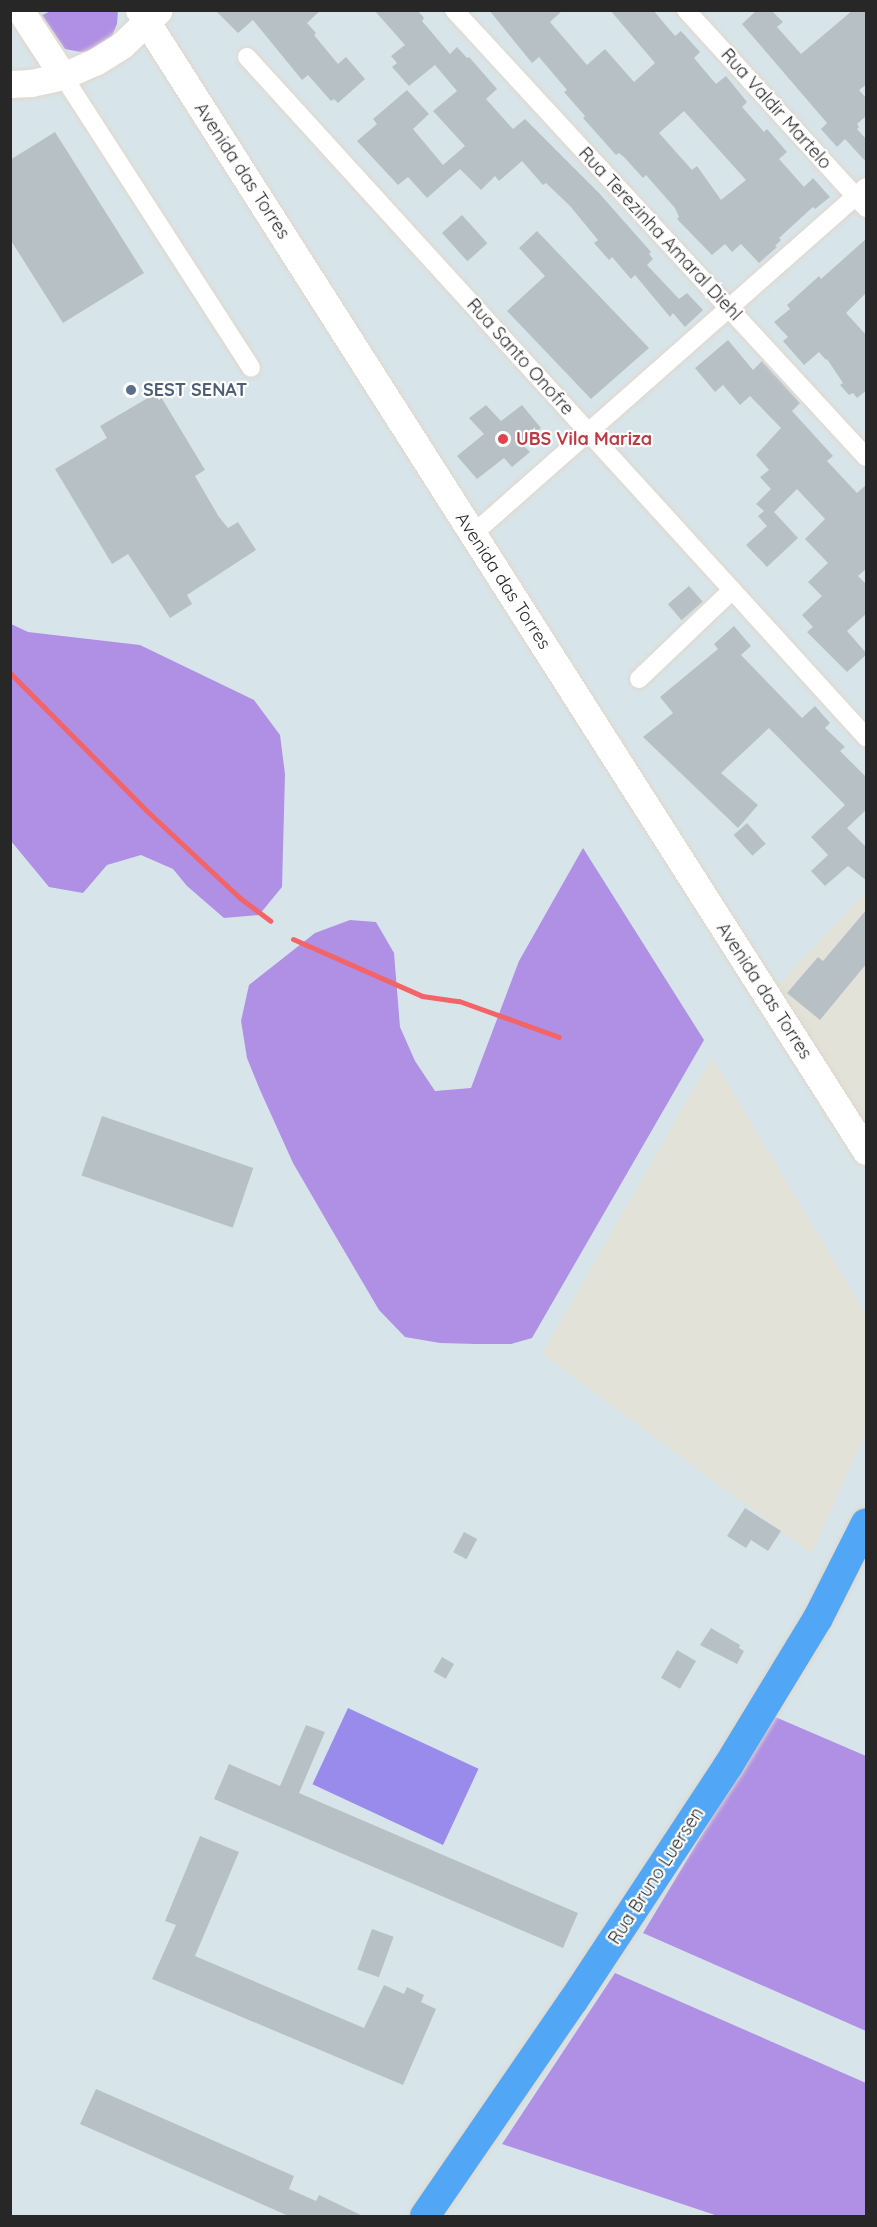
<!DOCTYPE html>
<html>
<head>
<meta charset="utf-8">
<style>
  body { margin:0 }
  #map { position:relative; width:877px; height:2227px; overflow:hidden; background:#d7e5ea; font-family:Quicksand,sans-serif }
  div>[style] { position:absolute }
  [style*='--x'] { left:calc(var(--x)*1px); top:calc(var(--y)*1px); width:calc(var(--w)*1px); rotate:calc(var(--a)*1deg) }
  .industrial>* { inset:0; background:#e2e2d9 }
  .green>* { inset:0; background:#af90e4 }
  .pitch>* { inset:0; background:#988bec; transform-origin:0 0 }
  .stream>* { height:5px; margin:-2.5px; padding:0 2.5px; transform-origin:2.5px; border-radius:2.5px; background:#f26467 }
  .building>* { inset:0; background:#b7c0c5; transform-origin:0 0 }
  .roads { filter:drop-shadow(0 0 2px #e1d7cc) drop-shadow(0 0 2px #e1d7cc) }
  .street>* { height:18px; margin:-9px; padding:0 9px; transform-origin:9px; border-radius:9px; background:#fff }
  .secondary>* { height:27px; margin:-13.5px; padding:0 13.5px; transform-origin:13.5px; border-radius:13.5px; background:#fff }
  .primary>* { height:30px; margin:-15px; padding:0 15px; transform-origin:15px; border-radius:15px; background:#51a7f5 }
  .dots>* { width:16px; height:16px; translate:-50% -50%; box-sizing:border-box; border:3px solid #fff; border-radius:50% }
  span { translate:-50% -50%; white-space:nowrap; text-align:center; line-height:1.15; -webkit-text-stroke:4.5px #fff; paint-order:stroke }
  .street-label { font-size:18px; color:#272727 }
  .service-label { font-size:18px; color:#4e5e75; font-weight:700 }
  .left { translate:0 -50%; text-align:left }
  .health-label { font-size:18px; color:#be3a42; font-weight:700 }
  .frame { position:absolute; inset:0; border:12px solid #272727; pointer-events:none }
</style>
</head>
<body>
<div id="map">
  <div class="industrial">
    <i style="clip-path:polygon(866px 892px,866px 1126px,775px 988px)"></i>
    <i style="clip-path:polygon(712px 1057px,866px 1314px,866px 1431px,812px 1554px,542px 1354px)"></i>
  </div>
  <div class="green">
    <i style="clip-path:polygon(118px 10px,117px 24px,111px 38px,90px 51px,81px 52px,65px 49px,42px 15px,51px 11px)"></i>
    <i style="clip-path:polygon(11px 624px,28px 632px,140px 645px,254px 700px,280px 735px,285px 774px,282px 887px,259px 915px,224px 918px,187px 886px,173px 869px,141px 855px,107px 865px,83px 893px,49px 887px,11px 841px)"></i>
    <i style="clip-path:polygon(583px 848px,704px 1040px,532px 1338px,511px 1344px,476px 1344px,440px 1343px,405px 1337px,379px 1310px,329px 1225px,293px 1163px,260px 1090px,247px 1058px,241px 1021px,249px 985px,315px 933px,350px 920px,376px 922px,394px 953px,400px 1027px,415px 1061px,435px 1091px,471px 1088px,519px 961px)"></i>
    <i style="clip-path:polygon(773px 1716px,866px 1756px,866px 2031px,643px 1933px)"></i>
    <i style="clip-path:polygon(615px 1973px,866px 2083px,866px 2216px,718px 2216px,502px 2144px)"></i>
  </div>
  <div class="pitch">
    <i style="left:348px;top:1708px;width:144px;height:84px;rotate:25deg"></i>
  </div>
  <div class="stream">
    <i style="--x:10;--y:673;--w:194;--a:45.2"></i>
    <i style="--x:147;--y:811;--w:127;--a:43.1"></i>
    <i style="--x:240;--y:898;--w:38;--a:37"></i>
    <i style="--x:293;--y:939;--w:141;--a:23.8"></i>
    <i style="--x:422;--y:996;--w:37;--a:8"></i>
    <i style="--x:459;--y:1001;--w:106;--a:19.8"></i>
  </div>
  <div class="building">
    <i style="clip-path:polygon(215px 10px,321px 10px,307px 23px,316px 33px,314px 35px,338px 64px,346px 57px,365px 79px,338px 103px,334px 99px,331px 101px,308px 75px,302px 80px,253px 20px,238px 33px)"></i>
    <i style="clip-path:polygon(374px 10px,417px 10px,424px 18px,422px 21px,450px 54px,457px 47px,467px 58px,469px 57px,497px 89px,486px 99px,513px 129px,525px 119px,599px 193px,651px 252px,649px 254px,653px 259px,647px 265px,679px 299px,687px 293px,703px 310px,685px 327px,673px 313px,670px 317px,635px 275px,631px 279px,612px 257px,609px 260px,594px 243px,598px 240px,570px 206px,546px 183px,543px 185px,522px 161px,499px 181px,495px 176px,481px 190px,460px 169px,427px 198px,408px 177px,398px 185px,357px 141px,377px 124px,373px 119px,407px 90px,429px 114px,413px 129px,443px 165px,465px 146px,433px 111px,457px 91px,435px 65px,409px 86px,392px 67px,397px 63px,391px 56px,405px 45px)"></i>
    <i style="clip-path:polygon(evenodd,489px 10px,563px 10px,550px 22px,587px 65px,605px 49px,634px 82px,655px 63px,610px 10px,653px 10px,675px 36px,681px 31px,700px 52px,694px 58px,716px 84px,726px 76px,747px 102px,742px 107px,764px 132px,767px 129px,787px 152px,779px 159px,804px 187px,813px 178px,830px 197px,815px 209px,813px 207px,779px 238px,781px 240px,775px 246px,777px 247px,759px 263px,741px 244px,732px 252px,725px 244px,712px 255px,677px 219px,679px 217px,675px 208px,646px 175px,643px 178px,624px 157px,619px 153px,616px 155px,583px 118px,585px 116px,564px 92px,567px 90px,539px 57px,532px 63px,489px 10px,684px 111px,746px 180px,721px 200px,697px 166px,692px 170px,659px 133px,684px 111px)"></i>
    <i style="clip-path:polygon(757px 10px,771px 10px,783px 22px,777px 27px,801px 54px,853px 10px,867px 10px,867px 84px,859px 90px,867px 99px,867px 115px,857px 124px,859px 127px,857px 129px,867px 140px,867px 163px,845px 139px,837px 147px,821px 129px,827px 123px,742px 24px)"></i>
    <i style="clip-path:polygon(55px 132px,144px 273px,63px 323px,10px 239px,10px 160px)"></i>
    <i style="left:462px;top:215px;width:38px;height:27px;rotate:48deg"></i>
    <i style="clip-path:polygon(537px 231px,649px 348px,591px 399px,507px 311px,545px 276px,519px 248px)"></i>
    <i style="clip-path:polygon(867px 238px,867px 292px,846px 313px,867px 336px,867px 390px,857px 398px,853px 393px,849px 395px,840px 385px,843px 383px,827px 359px,826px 360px,819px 352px,804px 365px,783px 341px,788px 337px,774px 322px,790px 309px,787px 305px,819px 276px,821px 279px)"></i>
    <i style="clip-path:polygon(728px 340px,753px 370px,762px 361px,800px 403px,792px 411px,833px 456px,827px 461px,857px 493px,867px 484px,867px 568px,858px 576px,867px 585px,867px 613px,847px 631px,867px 654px,847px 672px,807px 632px,813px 627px,802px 615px,822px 596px,808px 582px,828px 563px,805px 539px,825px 519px,797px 489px,774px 512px,798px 538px,767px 567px,746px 545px,767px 526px,758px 516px,764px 511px,756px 504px,771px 489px,760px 477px,769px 470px,756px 455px,781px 428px,750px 396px,740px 405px,723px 385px,715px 392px,695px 368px)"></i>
    <i style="clip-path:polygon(158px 392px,205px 470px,195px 476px,219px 517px,228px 528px,238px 522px,256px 550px,187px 595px,192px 604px,170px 618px,128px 554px,112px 564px,55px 469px,107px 438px,100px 426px)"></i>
    <i style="clip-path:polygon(486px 405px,501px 421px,522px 405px,541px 428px,522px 444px,530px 452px,512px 467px,504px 458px,477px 479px,457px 456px,484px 434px,469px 418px)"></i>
    <i style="left:689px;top:586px;width:21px;height:28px;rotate:49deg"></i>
    <i style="clip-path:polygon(734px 626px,751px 646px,741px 655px,802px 718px,815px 706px,830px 723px,825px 728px,845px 747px,840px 751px,867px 778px,867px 809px,847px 828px,867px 848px,867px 881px,848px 866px,825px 886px,811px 871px,828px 855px,811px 837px,845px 805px,769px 728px,721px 773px,758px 805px,738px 828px,643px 737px,673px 713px,660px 697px,718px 649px,714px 644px)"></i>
    <i style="left:747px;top:823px;width:28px;height:18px;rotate:48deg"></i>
    <i style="clip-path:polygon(867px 909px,867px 963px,820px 1020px,787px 993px,818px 957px,823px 961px)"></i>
    <i style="left:102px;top:1116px;width:160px;height:63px;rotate:19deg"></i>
    <i style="clip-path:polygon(745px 1508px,781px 1531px,768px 1551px,751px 1540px,746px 1548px,727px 1536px)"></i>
    <i style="left:464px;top:1532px;width:15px;height:23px;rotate:28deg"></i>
    <i style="clip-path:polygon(711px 1628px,740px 1645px,739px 1648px,744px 1651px,737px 1664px,700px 1645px)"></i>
    <i style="left:677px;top:1650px;width:22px;height:32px;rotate:30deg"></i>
    <i style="left:442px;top:1657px;width:14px;height:17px;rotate:30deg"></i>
    <i style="clip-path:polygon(306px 1725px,325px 1732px,299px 1793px,578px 1913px,563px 1948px,214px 1799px,229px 1764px,280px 1786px)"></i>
    <i style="clip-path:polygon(200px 1836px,239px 1852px,195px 1956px,364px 2028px,384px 1985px,404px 1994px,407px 1987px,424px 1995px,421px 2002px,436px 2009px,403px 2085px,152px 1979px,176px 1925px,165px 1921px)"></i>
    <i style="left:372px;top:1929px;width:23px;height:43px;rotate:20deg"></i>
    <i style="clip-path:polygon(96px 2089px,294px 2176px,289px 2189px,316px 2201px,319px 2195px,365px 2217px,291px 2217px,80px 2124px)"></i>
  </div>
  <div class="roads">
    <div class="street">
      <i style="--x:454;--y:10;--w:608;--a:47.33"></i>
      <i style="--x:686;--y:10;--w:268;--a:47.7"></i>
      <i style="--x:247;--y:57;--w:920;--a:47.69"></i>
      <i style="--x:63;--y:76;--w:347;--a:57.2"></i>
      <i style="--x:473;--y:534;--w:524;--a:-41.44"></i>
      <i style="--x:639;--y:679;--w:129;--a:-43.7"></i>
    </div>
    <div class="secondary">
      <i style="--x:20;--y:10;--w:79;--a:56.9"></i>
      <i style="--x:139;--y:10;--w:1353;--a:57.5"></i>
      <i style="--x:10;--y:84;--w:21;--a:-3"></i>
      <i style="--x:31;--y:83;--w:33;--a:-12"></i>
      <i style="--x:63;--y:76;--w:35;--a:-24"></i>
      <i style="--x:95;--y:62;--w:32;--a:-32"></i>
      <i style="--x:122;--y:45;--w:50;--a:-43.4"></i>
    </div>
    <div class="primary">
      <i style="--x:425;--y:2216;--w:261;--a:-55.5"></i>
      <i style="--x:573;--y:2001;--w:282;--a:-56.6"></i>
      <i style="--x:728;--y:1766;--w:173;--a:-58.7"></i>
      <i style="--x:818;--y:1618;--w:106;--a:-63.2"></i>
    </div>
  </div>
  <div class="dots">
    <i style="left:131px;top:390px;background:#5c6f8a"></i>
    <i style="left:503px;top:439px;background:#e0444e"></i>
  </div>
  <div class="street-label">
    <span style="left:776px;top:109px;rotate:48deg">Rua Valdir Martelo</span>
    <span style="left:242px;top:171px;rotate:57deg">Avenida das Torres</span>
    <span style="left:660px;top:234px;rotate:47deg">Rua Terezinha Amaral Diehl</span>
    <span style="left:520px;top:357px;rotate:48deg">Rua Santo Onofre</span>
    <span style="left:503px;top:581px;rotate:57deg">Avenida das Torres</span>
    <span style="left:764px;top:991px;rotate:57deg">Avenida das Torres</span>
    <span style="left:656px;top:1876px;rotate:-57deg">Rua Bruno Luersen</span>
  </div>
  <div class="service-label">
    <span class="left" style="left:143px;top:390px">SEST SENAT</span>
  </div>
  <div class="health-label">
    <span class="left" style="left:516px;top:439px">UBS Vila Mariza</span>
  </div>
  <div class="frame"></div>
</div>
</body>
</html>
